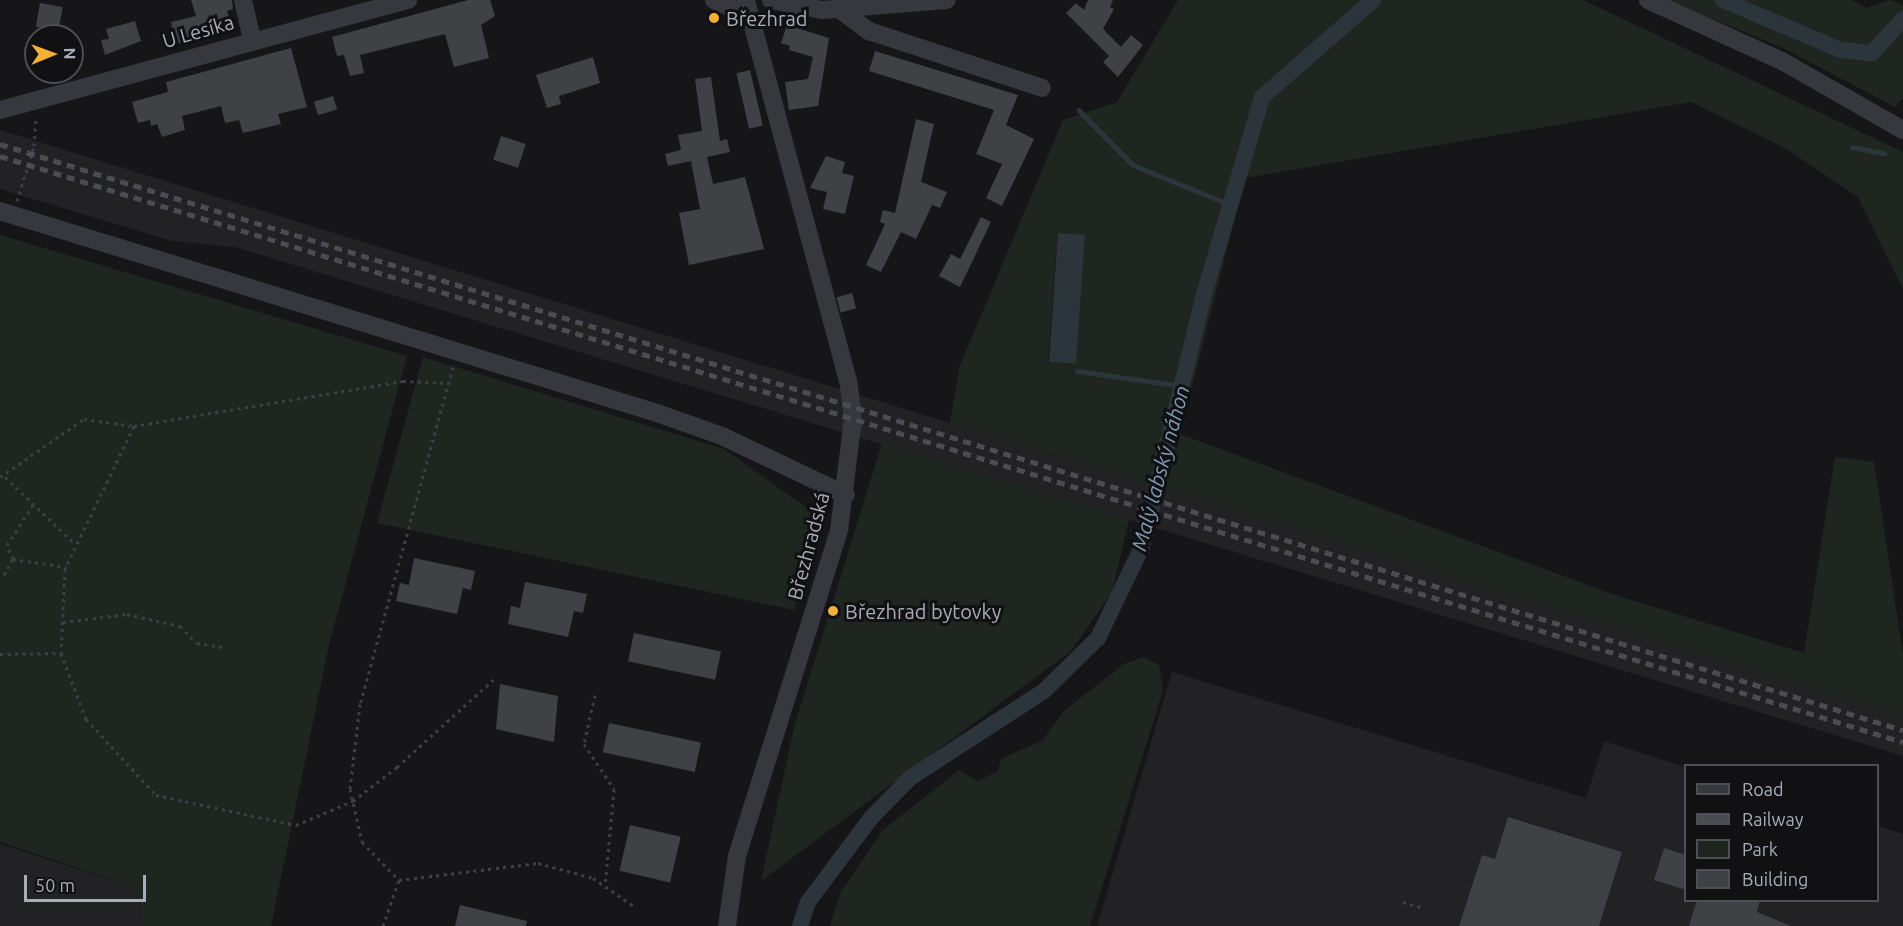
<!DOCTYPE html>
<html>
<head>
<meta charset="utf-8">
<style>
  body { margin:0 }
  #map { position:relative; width:1903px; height:926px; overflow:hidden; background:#161618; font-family:Ubuntu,sans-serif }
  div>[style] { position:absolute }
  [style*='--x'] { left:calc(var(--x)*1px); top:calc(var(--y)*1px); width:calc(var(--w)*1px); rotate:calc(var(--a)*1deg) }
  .built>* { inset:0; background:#222225 }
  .green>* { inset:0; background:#1e261f }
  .water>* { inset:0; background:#2c353c; transform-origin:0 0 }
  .stream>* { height:4.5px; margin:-2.25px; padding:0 2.25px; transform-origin:2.25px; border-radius:2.25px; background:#2c353c }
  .canal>* { height:16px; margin:-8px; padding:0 8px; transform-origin:8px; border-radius:8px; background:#2c353c }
  .building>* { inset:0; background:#404145; transform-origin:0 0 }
  .path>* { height:3px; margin-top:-1.5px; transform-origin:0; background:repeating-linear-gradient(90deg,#3d3f44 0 3px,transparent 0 7.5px) }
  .minor>* { height:18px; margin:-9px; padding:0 9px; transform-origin:9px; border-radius:9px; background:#37383d }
  .rail>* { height:4.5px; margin-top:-2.25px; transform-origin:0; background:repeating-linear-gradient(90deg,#4a4c52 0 8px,transparent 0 14px) }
  .dots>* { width:16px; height:16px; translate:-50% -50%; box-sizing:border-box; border:3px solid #111113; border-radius:50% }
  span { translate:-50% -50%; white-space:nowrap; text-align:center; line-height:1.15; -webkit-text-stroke:6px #111113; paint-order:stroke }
  .poi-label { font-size:20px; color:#a8adb8 }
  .left { translate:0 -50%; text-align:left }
  .street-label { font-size:20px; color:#a8adb8 }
  .water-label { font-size:21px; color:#7f9bb3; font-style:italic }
  .legend { position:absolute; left:1684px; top:764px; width:195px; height:138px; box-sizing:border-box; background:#111113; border:2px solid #4d4f55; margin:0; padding:8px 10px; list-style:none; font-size:18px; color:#a8adb8 }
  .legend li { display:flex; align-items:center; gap:12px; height:30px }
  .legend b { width:30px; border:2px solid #4d4f55 }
  .north { position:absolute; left:24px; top:24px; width:60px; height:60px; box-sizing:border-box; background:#111113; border:2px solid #4d4f55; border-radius:50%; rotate:89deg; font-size:16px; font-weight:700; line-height:24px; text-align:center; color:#a8adb8 }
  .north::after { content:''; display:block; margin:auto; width:21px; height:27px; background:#f2b134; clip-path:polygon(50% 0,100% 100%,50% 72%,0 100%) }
  .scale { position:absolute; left:24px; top:875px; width:122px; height:27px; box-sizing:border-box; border:3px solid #a8adb8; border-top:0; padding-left:8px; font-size:18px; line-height:21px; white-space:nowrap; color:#a8adb8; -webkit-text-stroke:4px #111113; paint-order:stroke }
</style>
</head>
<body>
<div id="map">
  <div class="built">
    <i style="clip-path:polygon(0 130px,1903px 717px,1903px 756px,235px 247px,172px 241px,0 189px)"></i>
    <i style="clip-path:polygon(1172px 672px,1586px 798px,1604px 741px,1685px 767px,1686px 900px,1878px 900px,1878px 826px,1903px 834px,1903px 926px,1097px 926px)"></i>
    <i style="clip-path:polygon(0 844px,137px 888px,143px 926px,0 926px)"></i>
  </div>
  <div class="green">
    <i style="clip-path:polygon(evenodd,1178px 0,1583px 0,1903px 152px,1903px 289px,1858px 197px,1785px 148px,1691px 102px,1245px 178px,1180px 434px,1612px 594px,1804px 653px,1835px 457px,1874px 462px,1903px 655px,1903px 717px,950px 423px,959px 368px,1063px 120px,1117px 102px,1178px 0,1058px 233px,1084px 248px,1079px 294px,1048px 362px,1058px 233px)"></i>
    <i style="clip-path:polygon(1667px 0,1851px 0,1866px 8px,1890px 0,1903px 5px,1903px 98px,1895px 107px,1783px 48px)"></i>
    <i style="clip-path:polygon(0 235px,407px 356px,329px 645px,271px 926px,143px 926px,137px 888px,0 842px)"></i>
    <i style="clip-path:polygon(423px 357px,724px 449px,824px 520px,794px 610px,377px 523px)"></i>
    <i style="clip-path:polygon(882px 443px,1129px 520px,1112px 592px,1071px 651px,761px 881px,794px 727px)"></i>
    <i style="clip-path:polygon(1144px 657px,1159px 665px,1163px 690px,1090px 926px,830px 926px,840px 893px,883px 830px,959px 770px,977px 781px,997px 772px,1002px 758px,1042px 741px,1065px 710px,1124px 664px)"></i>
  </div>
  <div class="water">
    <i style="left:1058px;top:233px;width:27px;height:129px;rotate:4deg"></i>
  </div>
  <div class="stream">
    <i style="--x:1079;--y:110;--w:77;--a:45.5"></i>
    <i style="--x:1133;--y:165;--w:106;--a:22.2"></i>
    <i style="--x:1852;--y:147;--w:33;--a:11"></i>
    <i style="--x:1077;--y:371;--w:107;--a:8.1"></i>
  </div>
  <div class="canal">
    <i style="--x:1723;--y:0;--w:128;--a:23"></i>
    <i style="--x:1841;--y:50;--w:31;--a:6"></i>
    <i style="--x:1872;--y:53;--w:46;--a:-47.6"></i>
    <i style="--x:800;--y:926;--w:25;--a:-72"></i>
    <i style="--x:808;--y:902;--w:104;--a:-53.2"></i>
    <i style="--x:870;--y:819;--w:57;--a:-45.7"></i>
    <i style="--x:910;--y:778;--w:160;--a:-33"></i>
    <i style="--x:1044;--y:691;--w:76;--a:-44.5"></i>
    <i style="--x:1098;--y:638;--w:101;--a:-64.2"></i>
    <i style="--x:1142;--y:547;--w:264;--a:-76.2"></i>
    <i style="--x:1205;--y:291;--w:202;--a:-73.6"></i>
    <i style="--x:1262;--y:97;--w:147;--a:-41.1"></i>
  </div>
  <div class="building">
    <i style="clip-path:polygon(191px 0,232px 0,233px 9px,227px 11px,232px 29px,176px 44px,171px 22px,196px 16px)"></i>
    <i style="clip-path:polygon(468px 0,490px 0,495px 16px,481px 25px,489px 58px,454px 67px,445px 34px,360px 55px,364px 73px,350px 76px,344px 55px,337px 56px,332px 37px)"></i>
    <i style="clip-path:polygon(1088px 0,1113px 0,1110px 7px,1114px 9px,1103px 29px,1121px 47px,1131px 35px,1143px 45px,1118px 77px,1103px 62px,1109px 56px,1066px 13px,1076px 3px,1084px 10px)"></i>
    <i style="left:40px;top:3px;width:23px;height:24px;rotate:10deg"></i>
    <i style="clip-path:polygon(135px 21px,141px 41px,105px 55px,101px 40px,109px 39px,106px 29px)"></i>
    <i style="clip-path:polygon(787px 25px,829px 38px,818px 106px,789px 110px,785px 82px,808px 79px,813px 57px,789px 50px,790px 46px,781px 43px)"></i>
    <i style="clip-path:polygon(291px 48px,307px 107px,278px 114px,281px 124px,243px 133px,239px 120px,225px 123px,221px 106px,182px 116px,185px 130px,162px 137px,157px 124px,151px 126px,150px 120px,138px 123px,132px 102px,168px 92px,166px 82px)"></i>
    <i style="clip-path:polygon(875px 51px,1018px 95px,1006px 125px,1034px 139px,1002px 206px,986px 198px,1002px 164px,976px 154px,994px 110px,869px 71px)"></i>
    <i style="clip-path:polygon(593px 57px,600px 83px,559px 96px,561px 104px,547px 108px,536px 75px)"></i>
    <i style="left:750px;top:70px;width:57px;height:14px;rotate:77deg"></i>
    <i style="clip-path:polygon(711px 77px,720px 141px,727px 139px,730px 152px,707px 157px,713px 184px,745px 177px,764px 249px,689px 265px,679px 213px,700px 209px,691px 161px,668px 166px,665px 154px,681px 150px,678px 135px,702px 131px,695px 79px)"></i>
    <i style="left:333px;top:96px;width:14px;height:20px;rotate:73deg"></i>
    <i style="clip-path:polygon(916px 119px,934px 124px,921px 182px,947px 192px,940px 208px,932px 205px,916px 239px,901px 232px,881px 272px,866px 265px,885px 224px,880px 222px,883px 210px,895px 213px)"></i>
    <i style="left:501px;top:136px;width:26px;height:25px;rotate:18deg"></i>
    <i style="clip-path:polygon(826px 156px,845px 162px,842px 173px,854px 176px,845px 214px,823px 209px,827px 192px,810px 188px)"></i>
    <i style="clip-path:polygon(981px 217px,991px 222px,960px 287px,939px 276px,951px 254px,960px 259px)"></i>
    <i style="left:852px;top:293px;width:16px;height:16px;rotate:75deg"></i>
    <i style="clip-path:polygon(414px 558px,475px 571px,471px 590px,463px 588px,457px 614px,396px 601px,400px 583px,409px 585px)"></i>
    <i style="clip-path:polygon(525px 582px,587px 594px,583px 613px,574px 611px,568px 637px,508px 624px,511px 606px,520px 608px)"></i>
    <i style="left:634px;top:633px;width:89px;height:29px;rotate:12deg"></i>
    <i style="clip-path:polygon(500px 684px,558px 696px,554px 742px,496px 729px)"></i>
    <i style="left:609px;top:723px;width:94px;height:30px;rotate:12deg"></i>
    <i style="clip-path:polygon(1508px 817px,1622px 852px,1599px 926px,1459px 926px,1482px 855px,1495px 859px)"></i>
    <i style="left:630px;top:825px;width:52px;height:47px;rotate:13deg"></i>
    <i style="clip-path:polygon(1664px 848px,1686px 855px,1686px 890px,1654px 880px)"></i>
    <i style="clip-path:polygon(1697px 900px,1760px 900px,1757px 912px,1791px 926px,1689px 926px)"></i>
    <i style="clip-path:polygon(460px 905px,527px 921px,526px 926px,455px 926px)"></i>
  </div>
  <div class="path">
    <i style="--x:17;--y:201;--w:58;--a:-72.8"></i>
    <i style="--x:34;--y:146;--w:29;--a:-86"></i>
    <i style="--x:453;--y:367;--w:350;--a:105.4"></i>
    <i style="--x:360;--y:704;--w:86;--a:96.7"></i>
    <i style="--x:350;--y:789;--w:54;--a:77.2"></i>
    <i style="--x:362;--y:842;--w:53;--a:45.8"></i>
    <i style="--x:399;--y:880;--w:140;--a:-7"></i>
    <i style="--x:538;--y:863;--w:57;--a:15.3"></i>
    <i style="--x:593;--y:878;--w:51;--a:34.6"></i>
    <i style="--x:134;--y:426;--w:159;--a:115.8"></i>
    <i style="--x:65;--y:569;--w:84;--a:92.7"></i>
    <i style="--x:61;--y:653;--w:71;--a:69.3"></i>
    <i style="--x:86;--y:719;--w:103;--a:47.4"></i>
    <i style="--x:156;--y:795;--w:143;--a:12.1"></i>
    <i style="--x:296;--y:825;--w:62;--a:-22.8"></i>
    <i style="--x:353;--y:801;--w:56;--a:-37.7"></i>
    <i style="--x:397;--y:767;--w:130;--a:-42.2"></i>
    <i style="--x:0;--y:477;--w:102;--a:-34.6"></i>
    <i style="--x:84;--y:419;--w:50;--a:8"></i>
    <i style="--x:134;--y:426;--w:273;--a:-9.5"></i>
    <i style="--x:403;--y:381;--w:46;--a:2.5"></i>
    <i style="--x:5;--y:477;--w:97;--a:43.7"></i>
    <i style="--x:13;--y:559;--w:54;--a:8.6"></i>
    <i style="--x:4;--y:575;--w:18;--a:-61"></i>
    <i style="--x:13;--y:559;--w:15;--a:-113"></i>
    <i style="--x:7;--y:545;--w:48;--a:-57"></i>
    <i style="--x:63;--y:622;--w:64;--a:-7.1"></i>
    <i style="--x:127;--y:614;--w:54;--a:12.8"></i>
    <i style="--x:180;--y:626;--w:24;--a:45"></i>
    <i style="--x:197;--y:643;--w:26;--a:9"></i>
    <i style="--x:0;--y:654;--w:61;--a:-0.9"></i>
    <i style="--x:595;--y:695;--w:50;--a:102.7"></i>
    <i style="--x:584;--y:744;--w:54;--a:56.3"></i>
    <i style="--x:614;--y:789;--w:97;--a:95.3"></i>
    <i style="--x:1403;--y:902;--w:22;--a:16"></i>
    <i style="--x:383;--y:926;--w:49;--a:-70.8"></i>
  </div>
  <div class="minor">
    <i style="--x:243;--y:0;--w:41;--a:77.3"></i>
    <i style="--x:714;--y:0;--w:40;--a:25"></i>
    <i style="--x:771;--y:0;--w:52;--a:11.1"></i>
    <i style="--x:822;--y:10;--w:125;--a:-4.6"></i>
    <i style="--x:1648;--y:0;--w:147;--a:24.5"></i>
    <i style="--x:1782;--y:61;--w:139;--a:29.7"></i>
    <i style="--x:838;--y:8;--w:39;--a:37"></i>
    <i style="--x:869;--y:31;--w:182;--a:18.2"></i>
    <i style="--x:0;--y:110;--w:423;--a:-15.1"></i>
    <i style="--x:0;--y:211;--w:687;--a:17.09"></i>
    <i style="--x:657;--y:413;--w:69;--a:19.5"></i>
    <i style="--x:722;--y:436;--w:137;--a:25.4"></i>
    <i style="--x:727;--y:926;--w:71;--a:-81.9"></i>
    <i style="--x:737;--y:856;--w:342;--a:-72.6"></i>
    <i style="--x:839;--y:530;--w:112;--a:-82.8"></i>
    <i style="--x:853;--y:419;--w:38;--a:-97"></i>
    <i style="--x:848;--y:381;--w:394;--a:-105"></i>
  </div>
  <div class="rail">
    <i style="--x:0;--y:144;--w:1991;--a:17.12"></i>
    <i style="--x:0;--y:156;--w:1991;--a:17.12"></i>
  </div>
  <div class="dots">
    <i style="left:714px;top:18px;background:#f2b134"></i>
    <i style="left:833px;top:611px;background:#f2b134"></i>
  </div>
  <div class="poi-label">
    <span class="left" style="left:726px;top:18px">Březhrad</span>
    <span class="left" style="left:845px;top:611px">Březhrad bytovky</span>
  </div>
  <div class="street-label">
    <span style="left:198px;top:31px;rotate:-16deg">U Lesíka</span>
    <span style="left:808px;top:546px;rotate:-75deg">Březhradská</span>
  </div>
  <div class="water-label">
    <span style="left:1160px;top:468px;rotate:-75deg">Malý labský náhon</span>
  </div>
  <ul class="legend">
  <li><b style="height:8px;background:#37383d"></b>Road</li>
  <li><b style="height:8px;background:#4a4c52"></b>Railway</li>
  <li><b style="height:16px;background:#1e261f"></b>Park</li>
  <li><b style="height:16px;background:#404145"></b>Building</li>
  </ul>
  <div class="north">N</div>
  <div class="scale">50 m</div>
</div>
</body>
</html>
